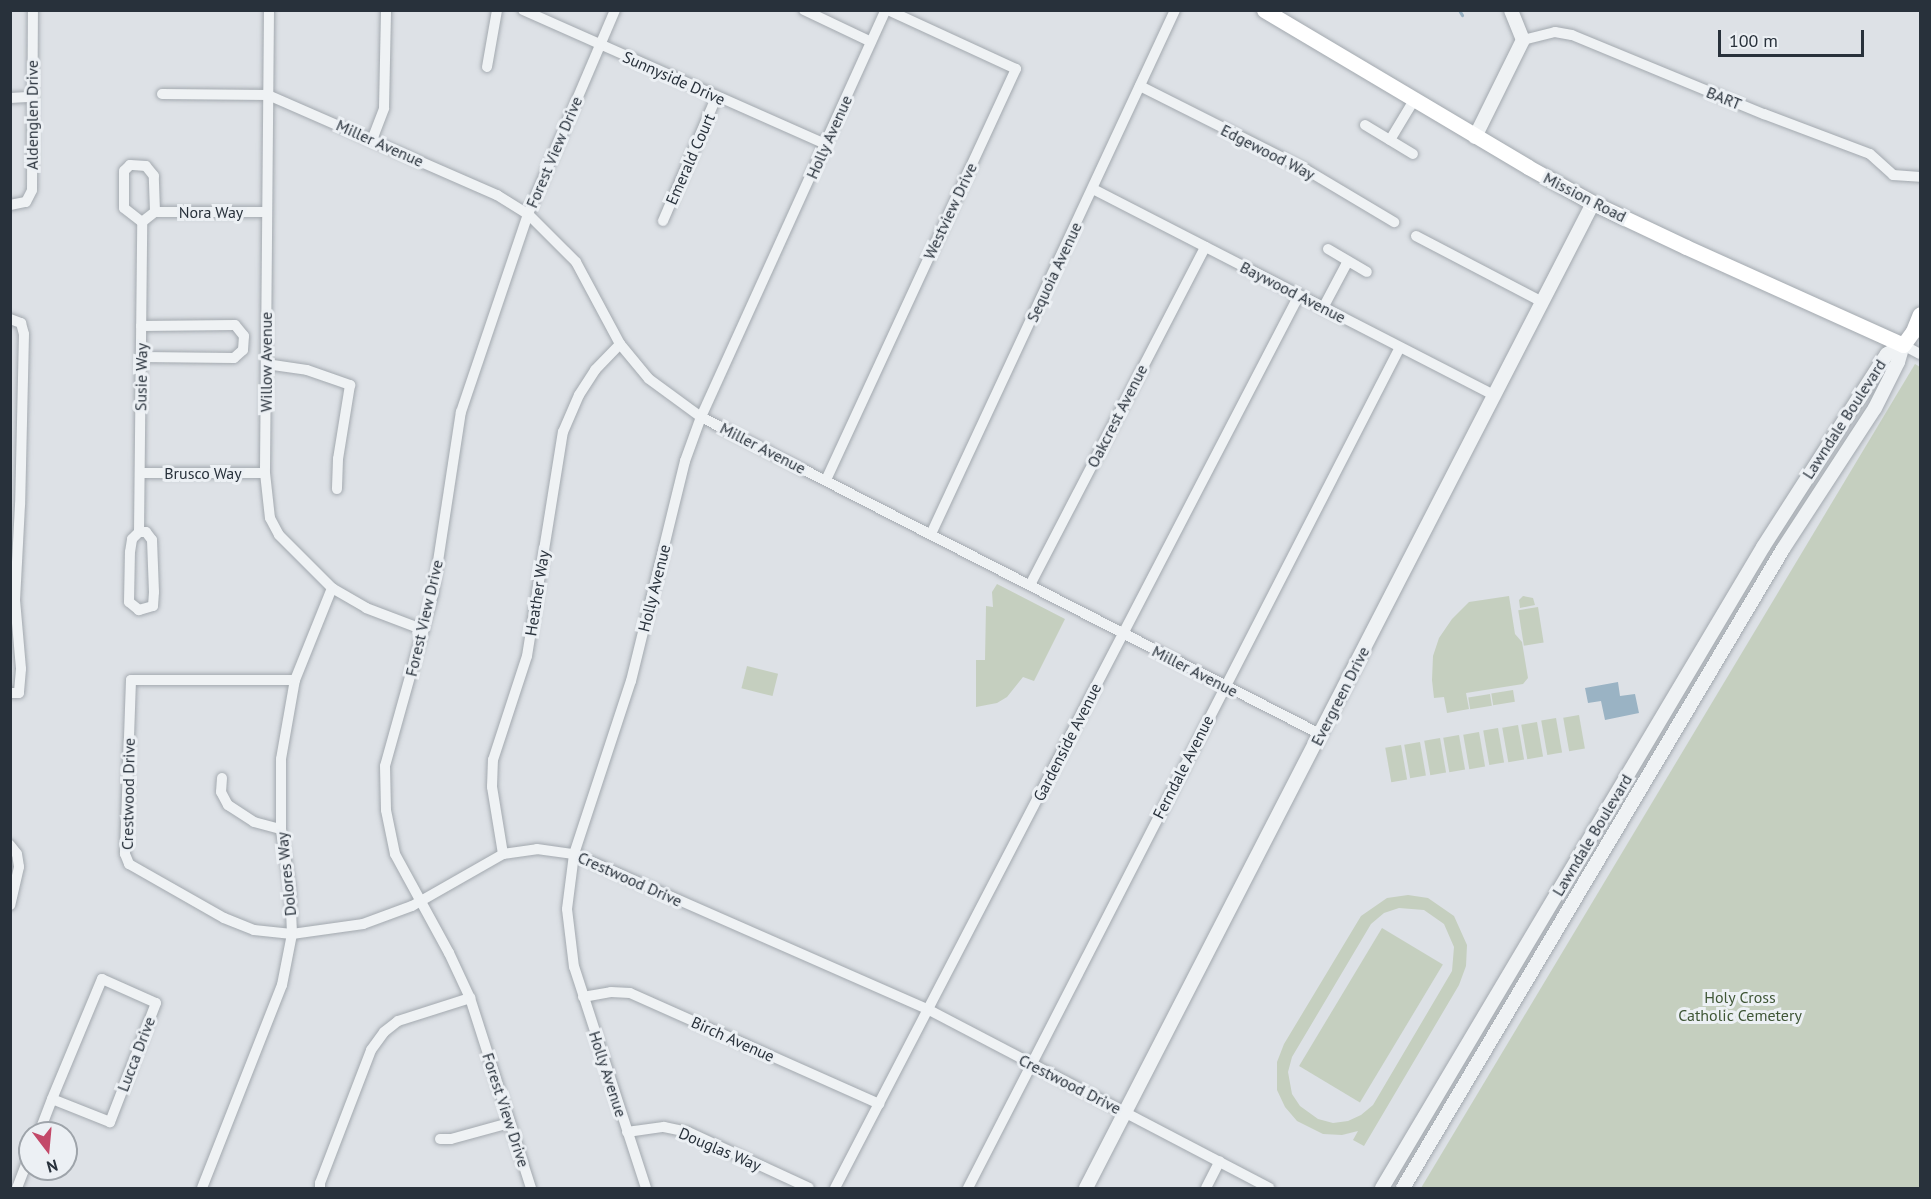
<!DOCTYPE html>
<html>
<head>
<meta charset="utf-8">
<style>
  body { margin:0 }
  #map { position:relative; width:1931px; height:1199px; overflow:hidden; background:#dde1e6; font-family:"PT Sans",sans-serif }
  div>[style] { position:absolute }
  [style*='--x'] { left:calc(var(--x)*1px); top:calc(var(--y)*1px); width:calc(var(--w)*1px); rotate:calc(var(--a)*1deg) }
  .green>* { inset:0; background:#c5cfbf; transform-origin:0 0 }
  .water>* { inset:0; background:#9ab3c4 }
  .stream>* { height:3px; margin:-1.5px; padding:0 1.5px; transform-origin:1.5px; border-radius:1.5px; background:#9ab3c4 }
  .roads { filter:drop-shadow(0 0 2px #a3a9af) drop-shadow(0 0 2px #a3a9af) }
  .minor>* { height:10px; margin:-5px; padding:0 5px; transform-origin:5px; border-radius:5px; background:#eff2f4 }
  .tertiary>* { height:14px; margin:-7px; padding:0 7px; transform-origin:7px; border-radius:7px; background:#eff2f4 }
  .secondary>* { height:15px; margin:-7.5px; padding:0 7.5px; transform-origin:7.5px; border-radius:7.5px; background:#fff }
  span { translate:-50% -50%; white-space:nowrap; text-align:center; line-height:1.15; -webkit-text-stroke:6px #ecf0f4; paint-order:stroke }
  .street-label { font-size:16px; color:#28313b }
  .park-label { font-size:16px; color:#3f5636 }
  .frame { position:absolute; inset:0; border:12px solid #28313b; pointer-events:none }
  .north { position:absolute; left:18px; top:1121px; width:60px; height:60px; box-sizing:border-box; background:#ecf0f4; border:2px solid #9ea4aa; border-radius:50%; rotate:164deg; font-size:16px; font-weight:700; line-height:24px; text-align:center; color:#28313b }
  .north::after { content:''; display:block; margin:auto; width:21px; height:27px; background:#c34969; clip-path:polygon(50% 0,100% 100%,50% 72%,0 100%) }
  .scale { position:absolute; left:1718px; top:30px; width:146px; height:27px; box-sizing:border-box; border:3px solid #28313b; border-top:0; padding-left:8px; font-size:18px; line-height:21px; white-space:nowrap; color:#28313b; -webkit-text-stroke:4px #ecf0f4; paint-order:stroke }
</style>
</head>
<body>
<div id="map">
  <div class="green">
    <i style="clip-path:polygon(1915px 364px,1920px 367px,1920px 1188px,1421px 1188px)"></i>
    <i style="clip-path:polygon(997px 584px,1065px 619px,1034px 681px,1023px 677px,1007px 697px,997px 703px,976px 707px,976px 660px,985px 660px,986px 606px,993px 607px,992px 592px)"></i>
    <i style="clip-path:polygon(1509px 596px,1515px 634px,1522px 642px,1528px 678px,1523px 684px,1466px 693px,1469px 709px,1447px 713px,1444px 697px,1434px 698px,1432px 680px,1433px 656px,1439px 638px,1452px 619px,1469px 602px)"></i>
    <i style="clip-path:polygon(1523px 596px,1533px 598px,1535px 605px,1520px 608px,1519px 600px)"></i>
    <i style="left:1538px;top:607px;width:36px;height:20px;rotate:81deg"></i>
    <i style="left:747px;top:666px;width:32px;height:23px;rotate:14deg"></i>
    <i style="left:1513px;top:690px;width:12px;height:22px;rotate:81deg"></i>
    <i style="left:1490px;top:694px;width:12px;height:22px;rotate:81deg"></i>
    <i style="left:1579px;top:715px;width:34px;height:16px;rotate:80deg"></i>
    <i style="left:1556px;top:718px;width:35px;height:15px;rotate:80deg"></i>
    <i style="left:1537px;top:722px;width:35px;height:16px;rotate:80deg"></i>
    <i style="left:1518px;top:725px;width:35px;height:16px;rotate:80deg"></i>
    <i style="left:1498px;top:728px;width:35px;height:15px;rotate:80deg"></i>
    <i style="left:1479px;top:732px;width:35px;height:16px;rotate:80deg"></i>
    <i style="left:1459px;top:735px;width:35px;height:16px;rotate:80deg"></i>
    <i style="left:1440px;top:738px;width:35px;height:16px;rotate:80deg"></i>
    <i style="left:1420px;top:742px;width:34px;height:16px;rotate:80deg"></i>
    <i style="left:1401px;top:745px;width:35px;height:16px;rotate:80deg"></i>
    <i style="clip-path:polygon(evenodd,1408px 895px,1428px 898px,1454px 916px,1467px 945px,1466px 966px,1459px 985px,1364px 1146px,1353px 1140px,1358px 1131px,1342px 1135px,1323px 1134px,1297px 1121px,1285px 1107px,1277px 1090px,1277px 1062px,1284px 1044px,1361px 916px,1387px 898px,1408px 895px,1399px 908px,1424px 910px,1444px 924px,1454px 947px,1452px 971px,1373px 1105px,1361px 1115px,1348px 1121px,1333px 1123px,1318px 1119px,1300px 1106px,1292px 1094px,1288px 1072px,1292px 1057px,1371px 924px,1384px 913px,1399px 908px)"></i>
    <i style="left:1382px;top:928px;width:71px;height:161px;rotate:31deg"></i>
  </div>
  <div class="water">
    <i style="clip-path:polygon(1618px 682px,1620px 696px,1635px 694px,1639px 713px,1605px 720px,1601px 701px,1588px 703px,1585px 688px)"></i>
  </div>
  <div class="stream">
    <i style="--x:1459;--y:10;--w:6;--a:59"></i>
  </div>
  <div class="roads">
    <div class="minor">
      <i style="--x:269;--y:10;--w:463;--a:90.5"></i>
      <i style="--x:265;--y:473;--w:45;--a:83.7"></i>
      <i style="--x:270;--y:518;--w:19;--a:62"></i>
      <i style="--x:279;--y:535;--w:75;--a:45"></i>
      <i style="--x:332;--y:588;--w:39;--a:30"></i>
      <i style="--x:366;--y:608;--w:62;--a:20.8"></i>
      <i style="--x:523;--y:10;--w:330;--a:23.9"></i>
      <i style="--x:804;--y:10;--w:74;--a:25.5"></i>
      <i style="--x:1523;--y:40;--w:33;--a:-14"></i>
      <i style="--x:1555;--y:32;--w:17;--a:10"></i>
      <i style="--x:1572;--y:35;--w:208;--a:22.4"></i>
      <i style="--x:1764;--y:114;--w:113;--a:20.7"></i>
      <i style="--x:1870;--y:154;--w:31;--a:42"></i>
      <i style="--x:1893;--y:175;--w:27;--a:4"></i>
      <i style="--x:487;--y:67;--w:58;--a:-80"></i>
      <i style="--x:1140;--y:86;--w:185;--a:26.7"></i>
      <i style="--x:1305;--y:169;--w:104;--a:30.8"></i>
      <i style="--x:162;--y:94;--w:106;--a:0.5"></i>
      <i style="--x:268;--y:95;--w:250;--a:23.6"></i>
      <i style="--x:497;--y:195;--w:36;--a:32"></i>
      <i style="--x:528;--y:214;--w:68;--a:45"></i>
      <i style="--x:576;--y:262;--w:93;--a:61.8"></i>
      <i style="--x:620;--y:344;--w:45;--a:50.4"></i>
      <i style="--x:649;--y:379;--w:64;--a:36.2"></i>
      <i style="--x:701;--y:417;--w:695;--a:27.12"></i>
      <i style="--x:10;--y:98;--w:22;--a:-3"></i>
      <i style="--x:1365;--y:125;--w:56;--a:31.1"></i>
      <i style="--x:372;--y:140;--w:34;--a:-69"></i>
      <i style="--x:384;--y:108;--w:98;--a:-88.8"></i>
      <i style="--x:1390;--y:140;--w:47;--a:-59"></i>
      <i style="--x:1093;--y:189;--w:450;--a:27.2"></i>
      <i style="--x:10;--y:205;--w:16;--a:-11"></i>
      <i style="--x:26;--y:202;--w:13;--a:-63"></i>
      <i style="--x:32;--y:190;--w:180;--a:-89.7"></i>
      <i style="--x:155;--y:212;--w:112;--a:0"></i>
      <i style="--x:663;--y:221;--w:134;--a:-66.7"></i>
      <i style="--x:1416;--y:236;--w:142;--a:27.6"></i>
      <i style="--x:1328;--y:249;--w:45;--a:30.5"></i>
      <i style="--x:1323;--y:308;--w:53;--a:-62"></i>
      <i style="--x:10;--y:319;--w:12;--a:20"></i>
      <i style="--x:21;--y:323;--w:11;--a:75"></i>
      <i style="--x:24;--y:334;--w:171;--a:91.3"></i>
      <i style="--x:20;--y:505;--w:95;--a:93"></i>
      <i style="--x:15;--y:600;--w:69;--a:85"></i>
      <i style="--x:21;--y:669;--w:24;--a:95"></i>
      <i style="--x:19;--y:693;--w:9;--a:180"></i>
      <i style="--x:1903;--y:345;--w:19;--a:28"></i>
      <i style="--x:141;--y:357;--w:93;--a:0.6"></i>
      <i style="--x:234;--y:358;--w:12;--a:-42"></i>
      <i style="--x:243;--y:350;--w:14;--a:-86"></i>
      <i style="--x:244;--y:336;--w:14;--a:-129"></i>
      <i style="--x:235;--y:325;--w:94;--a:179.4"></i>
      <i style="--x:266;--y:364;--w:41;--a:8.3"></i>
      <i style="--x:307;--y:370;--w:46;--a:19.2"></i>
      <i style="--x:350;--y:385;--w:75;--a:99.2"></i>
      <i style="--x:338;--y:459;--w:30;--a:92"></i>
      <i style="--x:140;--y:473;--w:125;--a:0"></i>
      <i style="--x:826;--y:480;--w:453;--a:-65.2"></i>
      <i style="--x:1016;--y:69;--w:141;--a:-155.3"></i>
      <i style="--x:139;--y:532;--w:310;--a:-89.4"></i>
      <i style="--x:142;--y:222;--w:16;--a:-38"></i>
      <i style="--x:155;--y:212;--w:36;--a:-92"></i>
      <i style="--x:154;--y:176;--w:13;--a:-129"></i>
      <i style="--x:146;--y:166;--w:16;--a:-176"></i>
      <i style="--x:130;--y:165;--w:8;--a:135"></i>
      <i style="--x:124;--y:171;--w:37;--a:90"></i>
      <i style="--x:124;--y:208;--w:23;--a:38"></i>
      <i style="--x:139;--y:532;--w:7;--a:0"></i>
      <i style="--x:146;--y:532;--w:10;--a:53"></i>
      <i style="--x:152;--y:540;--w:52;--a:87.8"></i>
      <i style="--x:154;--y:592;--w:14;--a:94"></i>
      <i style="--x:153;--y:606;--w:15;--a:164"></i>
      <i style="--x:139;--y:610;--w:13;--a:-141"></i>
      <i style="--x:129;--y:602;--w:50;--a:-88.9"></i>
      <i style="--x:130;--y:552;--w:13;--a:-81"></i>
      <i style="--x:132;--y:539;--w:10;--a:-45"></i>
      <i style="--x:931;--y:534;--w:578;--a:-65.03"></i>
      <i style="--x:1030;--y:585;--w:381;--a:-62.6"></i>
      <i style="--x:295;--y:680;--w:164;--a:180"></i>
      <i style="--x:131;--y:680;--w:174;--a:92"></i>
      <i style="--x:125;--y:854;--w:11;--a:68"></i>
      <i style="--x:129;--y:864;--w:109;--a:29.6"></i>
      <i style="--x:224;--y:918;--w:32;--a:22"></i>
      <i style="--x:254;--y:930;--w:38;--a:6"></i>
      <i style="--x:292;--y:934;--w:72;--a:-8"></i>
      <i style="--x:363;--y:924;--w:52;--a:-20.2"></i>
      <i style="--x:412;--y:906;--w:105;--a:-29.7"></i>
      <i style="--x:503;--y:854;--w:34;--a:-8"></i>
      <i style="--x:537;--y:849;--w:37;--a:8"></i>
      <i style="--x:574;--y:854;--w:388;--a:23.7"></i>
      <i style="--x:929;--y:1010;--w:384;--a:27.6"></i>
      <i style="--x:222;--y:778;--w:14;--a:94"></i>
      <i style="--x:221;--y:792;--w:15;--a:62"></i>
      <i style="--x:228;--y:805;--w:31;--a:33"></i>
      <i style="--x:254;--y:822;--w:28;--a:15"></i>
      <i style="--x:10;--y:845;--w:11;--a:52"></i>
      <i style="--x:17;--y:854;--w:13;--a:81"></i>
      <i style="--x:19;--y:867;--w:39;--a:103"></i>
      <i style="--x:503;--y:854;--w:68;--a:-99.3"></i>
      <i style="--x:492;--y:787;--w:27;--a:-88"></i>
      <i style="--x:493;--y:760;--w:109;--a:-71.9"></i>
      <i style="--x:527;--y:656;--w:227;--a:-80.9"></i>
      <i style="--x:563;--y:432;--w:40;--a:-66.6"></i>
      <i style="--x:579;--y:395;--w:30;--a:-57"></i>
      <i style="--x:595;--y:370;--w:36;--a:-46"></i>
      <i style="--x:102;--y:979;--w:59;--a:24"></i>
      <i style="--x:156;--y:1003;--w:128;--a:111.1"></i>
      <i style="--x:110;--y:1122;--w:62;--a:-158.4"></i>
      <i style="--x:52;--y:1099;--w:130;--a:-67.4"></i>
      <i style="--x:583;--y:997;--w:28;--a:-10"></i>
      <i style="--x:611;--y:992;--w:19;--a:3"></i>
      <i style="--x:630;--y:993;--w:273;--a:24"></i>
      <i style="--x:627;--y:1132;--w:37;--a:-8"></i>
      <i style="--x:664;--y:1127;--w:25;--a:12"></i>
      <i style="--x:688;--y:1132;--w:133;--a:24.8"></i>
      <i style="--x:39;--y:1133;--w:36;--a:-69"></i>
      <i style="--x:440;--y:1139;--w:11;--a:0"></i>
      <i style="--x:451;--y:1139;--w:60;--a:-15.4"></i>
      <i style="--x:17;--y:1188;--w:36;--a:-69"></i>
      <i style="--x:202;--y:1188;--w:218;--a:-68.5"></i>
      <i style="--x:282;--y:985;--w:52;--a:-78.9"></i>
      <i style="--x:292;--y:934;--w:47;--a:-92.4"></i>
      <i style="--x:290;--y:887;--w:59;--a:-98.8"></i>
      <i style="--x:281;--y:829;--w:70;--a:-90"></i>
      <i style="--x:281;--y:759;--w:80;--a:-80"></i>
      <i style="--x:295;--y:680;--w:99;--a:-68.1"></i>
      <i style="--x:320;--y:1188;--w:5;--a:-90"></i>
      <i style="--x:320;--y:1183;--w:142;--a:-69"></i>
      <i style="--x:371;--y:1050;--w:22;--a:-54"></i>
      <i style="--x:384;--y:1032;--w:18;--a:-38"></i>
      <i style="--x:398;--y:1021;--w:76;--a:-17.7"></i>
      <i style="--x:531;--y:1188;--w:200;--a:-107.8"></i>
      <i style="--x:470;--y:998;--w:50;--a:-115"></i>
      <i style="--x:449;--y:953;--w:113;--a:-118.6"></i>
      <i style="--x:395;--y:854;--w:45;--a:-101.6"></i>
      <i style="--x:386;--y:810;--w:44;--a:-91.3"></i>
      <i style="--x:385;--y:766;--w:179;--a:-74.4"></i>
      <i style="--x:433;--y:594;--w:184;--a:-81.3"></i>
      <i style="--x:461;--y:412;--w:209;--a:-71.3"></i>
      <i style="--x:528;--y:214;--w:222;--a:-66.9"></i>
      <i style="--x:646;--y:1188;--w:232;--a:-108"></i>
      <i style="--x:574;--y:967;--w:58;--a:-96.9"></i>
      <i style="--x:567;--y:909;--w:55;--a:-82.7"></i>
      <i style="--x:574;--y:854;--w:182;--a:-71.8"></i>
      <i style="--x:631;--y:681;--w:227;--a:-76.2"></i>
      <i style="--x:685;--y:461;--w:47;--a:-70"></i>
      <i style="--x:701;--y:417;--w:447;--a:-65.6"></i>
      <i style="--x:835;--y:1188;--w:1006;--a:-62.54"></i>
      <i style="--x:968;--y:1188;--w:945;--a:-62.81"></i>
      <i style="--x:1206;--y:1188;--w:30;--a:-63"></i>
    </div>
    <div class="tertiary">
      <i style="--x:1475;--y:137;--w:108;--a:-63.7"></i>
      <i style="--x:1523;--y:40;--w:32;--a:-112"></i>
      <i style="--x:1086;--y:1188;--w:1108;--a:-62.76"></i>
      <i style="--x:1382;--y:1188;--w:746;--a:-59.27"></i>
      <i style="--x:1763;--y:547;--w:229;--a:-57.3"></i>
      <i style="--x:1887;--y:354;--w:18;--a:-29"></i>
      <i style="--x:1403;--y:1188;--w:743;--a:-59.26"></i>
      <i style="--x:1783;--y:549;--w:168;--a:-56.9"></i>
      <i style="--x:1875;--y:408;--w:51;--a:-63.4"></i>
      <i style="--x:1898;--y:362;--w:18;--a:-74"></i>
    </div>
    <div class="secondary">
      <i style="--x:1264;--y:10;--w:307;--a:30.7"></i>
      <i style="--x:1528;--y:167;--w:74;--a:29"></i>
      <i style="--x:1593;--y:203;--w:103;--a:25.3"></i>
      <i style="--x:1686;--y:247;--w:238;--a:24.3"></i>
      <i style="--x:1903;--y:345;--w:17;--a:-54"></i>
      <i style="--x:1913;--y:331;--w:18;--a:-68"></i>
    </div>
  </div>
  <div class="street-label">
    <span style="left:674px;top:78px;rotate:24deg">Sunnyside Drive</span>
    <span style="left:1724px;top:98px;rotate:22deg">BART</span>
    <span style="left:32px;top:115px;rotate:-90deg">Aldenglen Drive</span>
    <span style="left:829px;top:137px;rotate:-66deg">Holly Avenue</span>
    <span style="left:380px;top:143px;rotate:24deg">Miller Avenue</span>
    <span style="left:554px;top:152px;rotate:-67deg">Forest View Drive</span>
    <span style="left:1268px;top:152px;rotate:27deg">Edgewood Way</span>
    <span style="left:690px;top:159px;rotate:-66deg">Emerald Court</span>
    <span style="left:1585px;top:197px;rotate:27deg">Mission Road</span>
    <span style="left:950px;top:211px;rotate:-65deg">Westview Drive</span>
    <span style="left:211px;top:212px">Nora Way</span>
    <span style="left:1054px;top:272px;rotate:-65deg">Sequoia Avenue</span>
    <span style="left:1293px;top:292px;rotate:27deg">Baywood Avenue</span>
    <span style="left:266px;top:362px;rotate:-90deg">Willow Avenue</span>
    <span style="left:141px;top:377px;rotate:-89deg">Susie Way</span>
    <span style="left:1117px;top:416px;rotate:-63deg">Oakcrest Avenue</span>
    <span style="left:1844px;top:419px;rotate:-57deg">Lawndale Boulevard</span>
    <span style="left:763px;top:448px;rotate:27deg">Miller Avenue</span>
    <span style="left:203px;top:473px">Brusco Way</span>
    <span style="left:654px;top:588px;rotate:-76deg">Holly Avenue</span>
    <span style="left:537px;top:593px;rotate:-81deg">Heather Way</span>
    <span style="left:424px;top:618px;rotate:-77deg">Forest View Drive</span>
    <span style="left:1195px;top:671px;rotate:27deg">Miller Avenue</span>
    <span style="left:1340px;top:696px;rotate:-63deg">Evergreen Drive</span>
    <span style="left:1067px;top:742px;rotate:-63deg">Gardenside Avenue</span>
    <span style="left:1183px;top:767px;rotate:-63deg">Ferndale Avenue</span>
    <span style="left:128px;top:794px;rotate:-89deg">Crestwood Drive</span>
    <span style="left:1592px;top:835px;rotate:-59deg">Lawndale Boulevard</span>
    <span style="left:286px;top:874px;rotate:-96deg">Dolores Way</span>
    <span style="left:630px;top:879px;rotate:24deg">Crestwood Drive</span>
    <span style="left:733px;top:1039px;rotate:24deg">Birch Avenue</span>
    <span style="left:136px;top:1054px;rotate:-69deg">Lucca Drive</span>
    <span style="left:608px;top:1074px;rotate:72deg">Holly Avenue</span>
    <span style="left:1070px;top:1084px;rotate:27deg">Crestwood Drive</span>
    <span style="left:506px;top:1110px;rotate:72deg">Forest View Drive</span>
    <span style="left:720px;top:1149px;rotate:23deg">Douglas Way</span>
  </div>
  <div class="park-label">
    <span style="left:1740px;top:1006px">Holy Cross<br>Catholic Cemetery</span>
  </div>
  <div class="frame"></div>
  <div class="north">N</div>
  <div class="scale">100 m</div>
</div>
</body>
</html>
